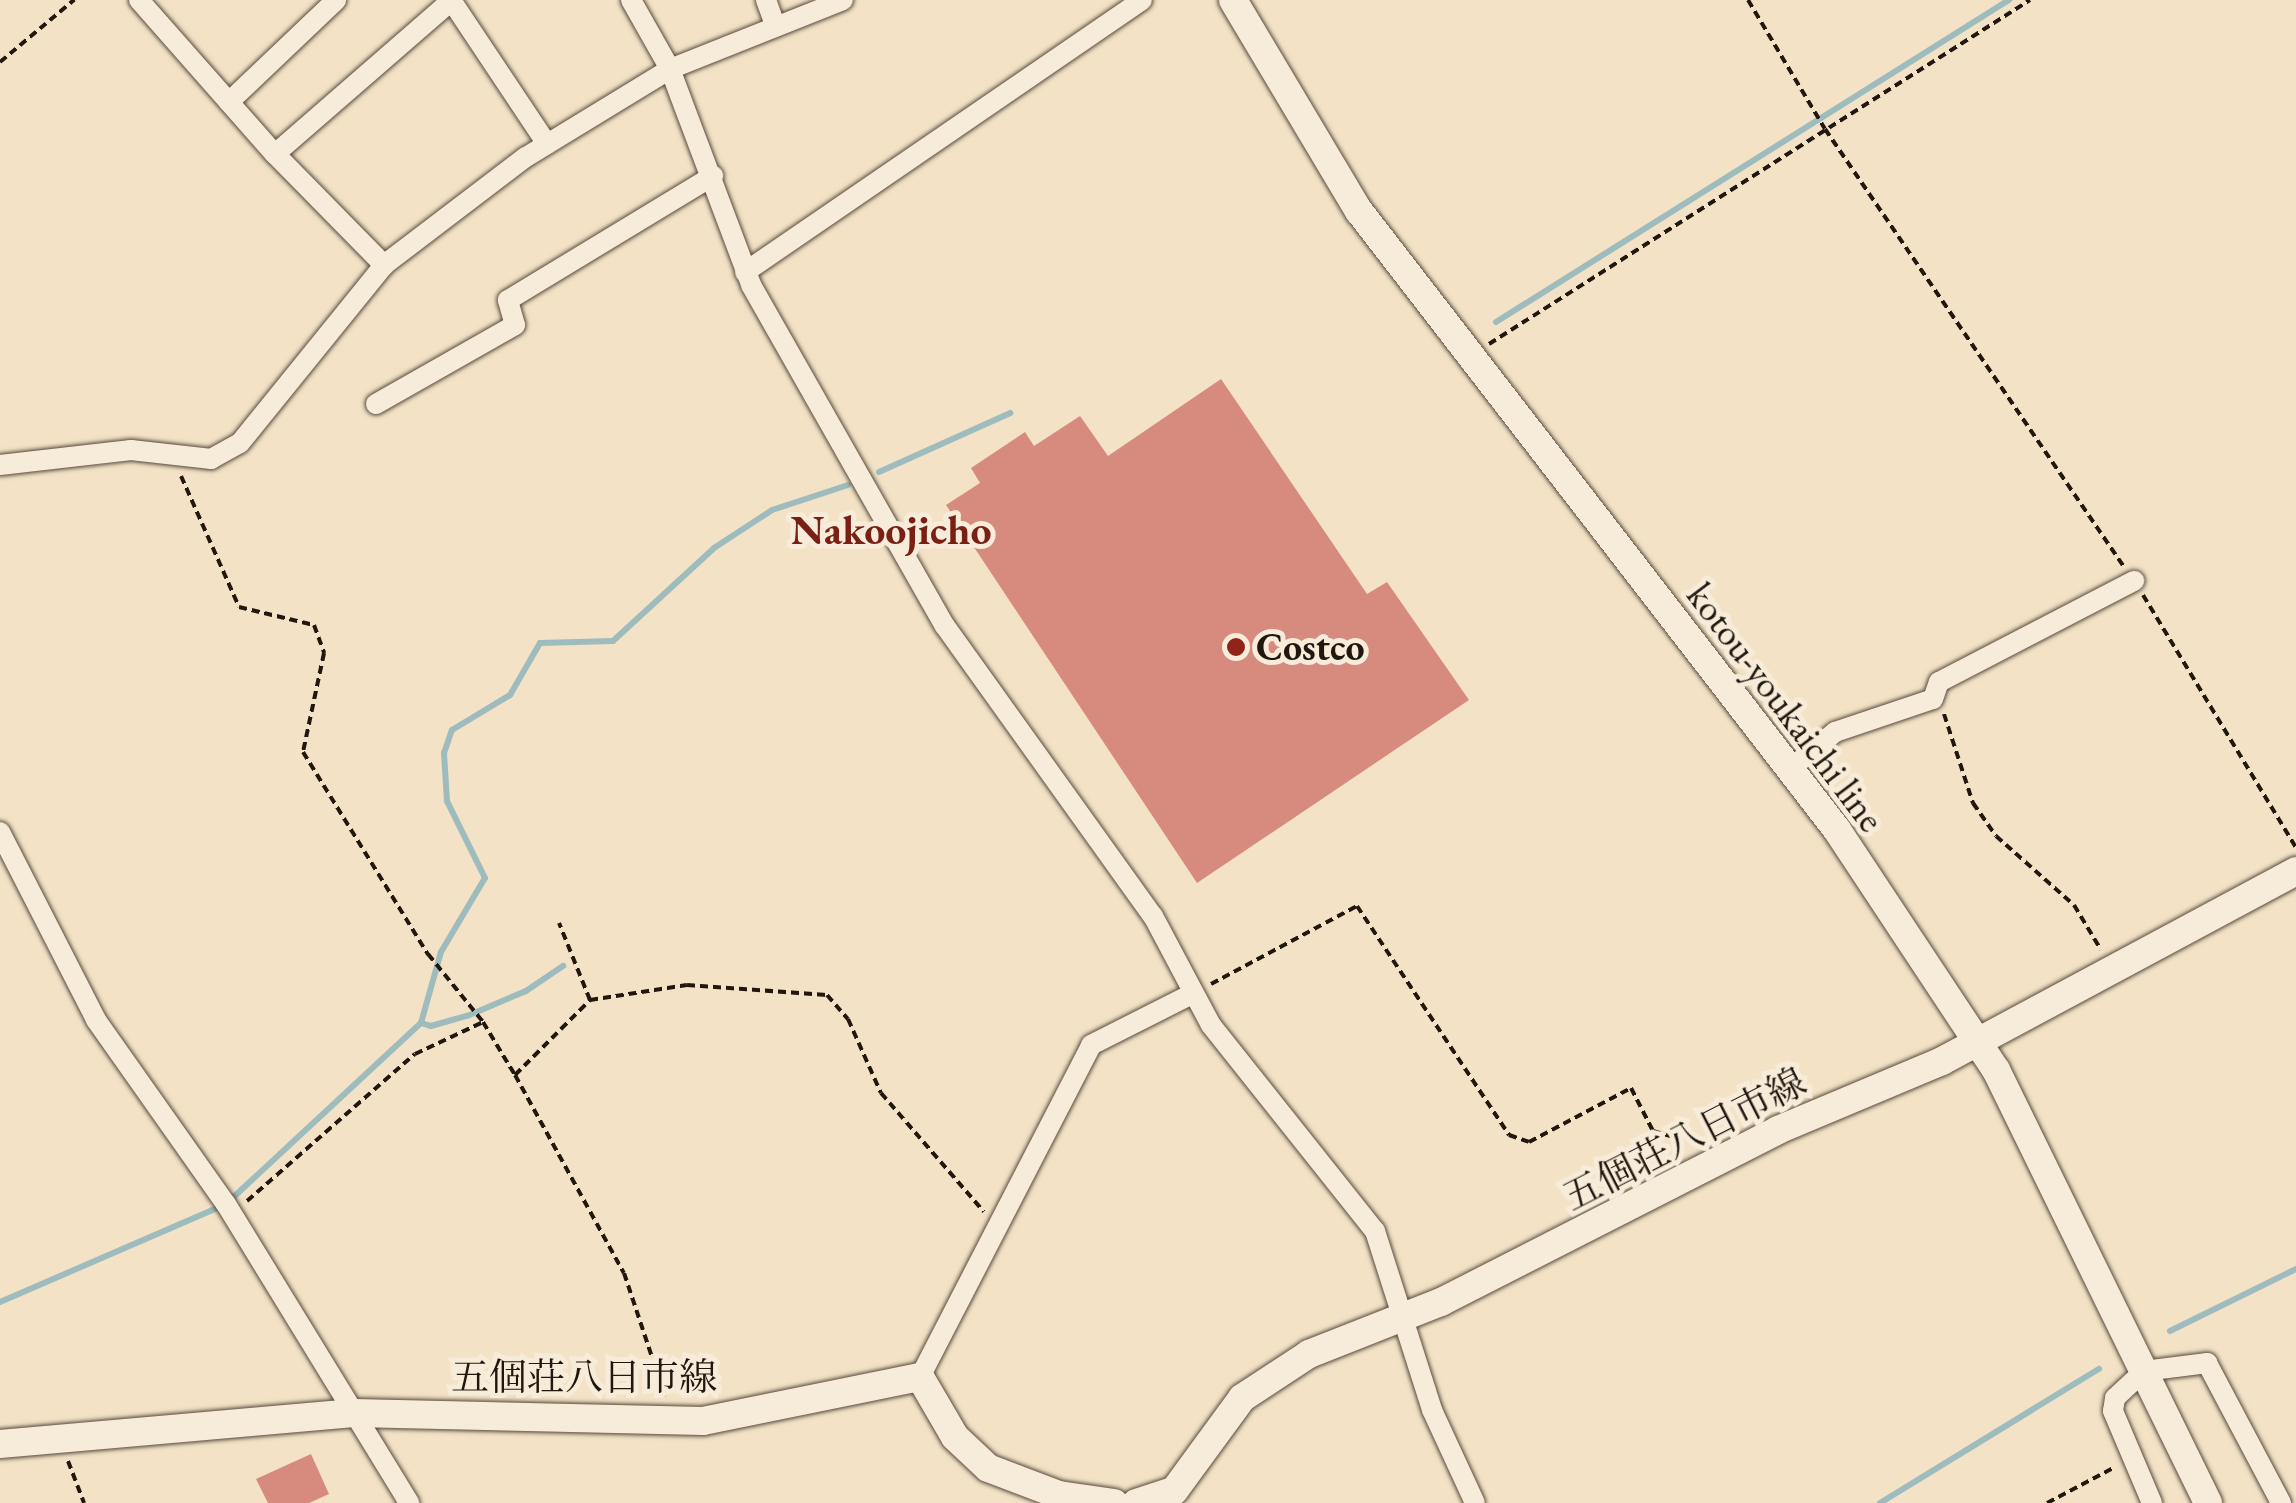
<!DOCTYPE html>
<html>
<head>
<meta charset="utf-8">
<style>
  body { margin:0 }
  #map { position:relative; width:2296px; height:1503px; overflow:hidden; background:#f3e2c6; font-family:"EB Garamond","Noto Serif JP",serif }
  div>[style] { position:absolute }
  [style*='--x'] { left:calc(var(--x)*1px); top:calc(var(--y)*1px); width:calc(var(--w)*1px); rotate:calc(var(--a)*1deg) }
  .stream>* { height:6px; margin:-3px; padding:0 3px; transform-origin:3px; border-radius:3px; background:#9ebcbe }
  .building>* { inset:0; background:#d68b7e }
  .path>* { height:4px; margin-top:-2px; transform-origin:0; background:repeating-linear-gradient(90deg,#22170e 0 8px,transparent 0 13px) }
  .roads { filter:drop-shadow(0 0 2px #564a3c) drop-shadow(0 0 2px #564a3c) }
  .minor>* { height:20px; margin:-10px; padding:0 10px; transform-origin:10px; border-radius:10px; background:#f7ecda }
  .secondary>* { height:28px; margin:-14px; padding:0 14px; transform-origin:14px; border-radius:14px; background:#f7ecda }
  .dots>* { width:28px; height:28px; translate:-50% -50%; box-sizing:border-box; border:5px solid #f7ecda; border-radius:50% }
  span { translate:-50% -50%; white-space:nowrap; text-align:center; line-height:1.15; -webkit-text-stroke:10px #f7ecda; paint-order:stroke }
  .poi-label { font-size:38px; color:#22170e; font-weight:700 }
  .left { translate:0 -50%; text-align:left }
  .street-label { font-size:38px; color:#22170e }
  .quarter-label { font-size:42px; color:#7a1f14; font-weight:700 }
</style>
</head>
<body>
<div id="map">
  <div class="stream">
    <i style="--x:1496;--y:322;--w:606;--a:-32.12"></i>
    <i style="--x:879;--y:472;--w:144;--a:-24.2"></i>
    <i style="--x:421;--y:1023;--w:10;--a:17"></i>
    <i style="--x:431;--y:1026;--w:37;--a:-16"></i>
    <i style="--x:467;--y:1016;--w:64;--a:-23"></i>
    <i style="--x:526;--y:991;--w:45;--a:-34"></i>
    <i style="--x:0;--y:1302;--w:246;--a:-23.4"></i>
    <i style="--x:226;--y:1204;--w:266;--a:-42.9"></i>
    <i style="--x:421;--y:1023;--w:74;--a:-74.3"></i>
    <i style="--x:441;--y:952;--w:86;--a:-59.3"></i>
    <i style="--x:485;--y:878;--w:86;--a:-116.3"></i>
    <i style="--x:447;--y:801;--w:48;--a:-93.6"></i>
    <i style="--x:444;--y:753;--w:24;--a:-71"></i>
    <i style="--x:452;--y:730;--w:68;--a:-31.1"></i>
    <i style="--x:510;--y:695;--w:60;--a:-60"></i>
    <i style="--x:540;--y:643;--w:73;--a:-1.6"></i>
    <i style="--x:613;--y:641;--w:137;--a:-42.6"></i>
    <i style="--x:714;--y:548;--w:69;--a:-33.2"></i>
    <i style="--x:772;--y:510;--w:80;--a:-18.2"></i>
    <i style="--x:2170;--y:1331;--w:140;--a:-26.2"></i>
    <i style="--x:1880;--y:1503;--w:257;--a:-31.5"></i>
  </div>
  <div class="building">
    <i style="clip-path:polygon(1221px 379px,1367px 594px,1387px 582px,1469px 700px,1197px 883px,946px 505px,980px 483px,971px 468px,1025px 432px,1034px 446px,1080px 416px,1108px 456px)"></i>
    <i style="clip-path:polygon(311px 1454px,329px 1494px,309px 1503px,268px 1503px,256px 1479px)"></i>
  </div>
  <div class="path">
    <i style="--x:1748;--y:0;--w:150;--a:59.2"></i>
    <i style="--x:1825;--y:129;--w:530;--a:55.68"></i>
    <i style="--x:0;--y:62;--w:97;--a:-40"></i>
    <i style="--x:1489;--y:344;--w:641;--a:-32.45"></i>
    <i style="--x:181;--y:476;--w:143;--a:66.1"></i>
    <i style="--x:239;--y:607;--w:77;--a:13.5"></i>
    <i style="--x:314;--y:625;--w:30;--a:70"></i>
    <i style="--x:324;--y:653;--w:101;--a:102"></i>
    <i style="--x:303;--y:752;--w:238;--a:58.3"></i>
    <i style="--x:428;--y:954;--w:87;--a:51"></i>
    <i style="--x:2143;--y:595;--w:296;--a:58.8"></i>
    <i style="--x:1944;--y:714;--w:94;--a:72"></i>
    <i style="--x:1973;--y:803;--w:40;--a:55.1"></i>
    <i style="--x:1996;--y:836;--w:104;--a:41.5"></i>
    <i style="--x:2074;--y:905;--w:52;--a:59"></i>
    <i style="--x:1211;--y:984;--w:166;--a:-28.1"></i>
    <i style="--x:1357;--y:906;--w:275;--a:56.4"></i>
    <i style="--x:1509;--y:1135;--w:21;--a:19"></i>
    <i style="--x:1529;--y:1142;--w:115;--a:-27.9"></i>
    <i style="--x:1631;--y:1088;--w:48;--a:62.9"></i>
    <i style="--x:1653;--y:1131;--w:29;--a:16"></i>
    <i style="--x:590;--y:1000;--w:98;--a:-8.8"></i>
    <i style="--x:687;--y:985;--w:140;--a:4.1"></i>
    <i style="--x:827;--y:995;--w:32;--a:49"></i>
    <i style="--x:848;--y:1019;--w:81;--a:66"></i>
    <i style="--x:881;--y:1093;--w:157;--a:49.1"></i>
    <i style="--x:515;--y:1075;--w:226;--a:61.2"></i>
    <i style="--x:624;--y:1273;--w:130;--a:71.6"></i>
    <i style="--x:247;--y:1201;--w:223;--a:-41.2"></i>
    <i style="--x:415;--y:1054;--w:75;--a:-25.2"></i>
    <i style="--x:483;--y:1022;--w:62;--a:58.9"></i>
    <i style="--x:515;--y:1075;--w:106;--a:-45"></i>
    <i style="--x:590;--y:1000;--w:83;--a:-111.9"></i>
    <i style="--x:68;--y:1461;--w:45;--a:69.1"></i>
    <i style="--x:2047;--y:1503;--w:77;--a:-27.9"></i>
  </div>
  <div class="roads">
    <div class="minor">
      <i style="--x:139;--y:0;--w:205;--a:48.6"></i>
      <i style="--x:275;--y:154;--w:156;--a:45.5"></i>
      <i style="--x:451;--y:0;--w:173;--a:56.3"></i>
      <i style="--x:631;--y:0;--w:79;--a:60.5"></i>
      <i style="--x:670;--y:69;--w:231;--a:69.4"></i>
      <i style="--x:751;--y:285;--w:392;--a:60.4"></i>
      <i style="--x:945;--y:626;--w:357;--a:54.4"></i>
      <i style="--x:1153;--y:916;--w:123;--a:62"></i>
      <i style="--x:1211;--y:1025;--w:263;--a:51.5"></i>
      <i style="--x:1375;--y:1231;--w:188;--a:72.3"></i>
      <i style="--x:1432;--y:1410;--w:102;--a:65.2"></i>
      <i style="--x:766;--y:0;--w:27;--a:70"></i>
      <i style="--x:229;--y:102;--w:148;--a:-43.6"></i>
      <i style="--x:275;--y:154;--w:233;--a:-41"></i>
      <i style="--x:745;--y:272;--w:481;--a:-34.4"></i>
      <i style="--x:376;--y:404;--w:160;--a:-29.6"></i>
      <i style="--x:515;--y:325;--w:26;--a:-106"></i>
      <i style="--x:508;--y:300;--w:240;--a:-31.2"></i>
      <i style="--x:0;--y:465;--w:132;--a:-6.5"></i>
      <i style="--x:131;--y:450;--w:81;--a:6.4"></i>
      <i style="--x:211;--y:459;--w:33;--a:-29"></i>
      <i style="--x:240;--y:443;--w:229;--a:-51"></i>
      <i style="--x:384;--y:265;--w:178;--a:-37.3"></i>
      <i style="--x:526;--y:157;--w:169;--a:-31.4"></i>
      <i style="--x:670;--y:69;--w:186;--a:-21.7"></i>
      <i style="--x:1791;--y:768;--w:57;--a:-39.3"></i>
      <i style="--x:1835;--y:732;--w:103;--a:-18.6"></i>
      <i style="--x:1933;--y:699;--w:18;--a:-71"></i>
      <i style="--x:1939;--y:682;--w:220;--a:-27.4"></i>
      <i style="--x:0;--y:832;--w:211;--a:62.9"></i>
      <i style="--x:96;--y:1020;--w:225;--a:54.8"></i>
      <i style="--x:226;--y:1204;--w:351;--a:58.5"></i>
      <i style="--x:920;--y:1377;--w:373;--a:-62.7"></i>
      <i style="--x:1091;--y:1045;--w:113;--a:-26.8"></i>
      <i style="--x:2152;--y:1503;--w:100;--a:-113"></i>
      <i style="--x:2113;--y:1411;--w:13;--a:-81"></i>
      <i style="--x:2115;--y:1398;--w:40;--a:-43"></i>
      <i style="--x:2144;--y:1371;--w:64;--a:-7.2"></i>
      <i style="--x:2207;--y:1363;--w:158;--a:62.1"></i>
    </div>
    <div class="secondary">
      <i style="--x:1233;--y:0;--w:246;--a:59.2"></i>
      <i style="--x:1359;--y:211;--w:782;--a:52.32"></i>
      <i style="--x:1837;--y:830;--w:288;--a:56.5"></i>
      <i style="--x:1996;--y:1070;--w:482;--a:63.9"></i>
      <i style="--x:0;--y:1444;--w:355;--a:-5"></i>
      <i style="--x:354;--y:1413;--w:349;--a:1.3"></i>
      <i style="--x:703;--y:1421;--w:221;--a:-11.5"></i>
      <i style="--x:920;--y:1377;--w:69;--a:59.7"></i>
      <i style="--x:955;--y:1437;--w:45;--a:43.2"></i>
      <i style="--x:988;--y:1468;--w:76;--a:20.8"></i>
      <i style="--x:1059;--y:1495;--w:56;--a:8.3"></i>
      <i style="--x:1136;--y:1503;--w:40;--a:-18"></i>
      <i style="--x:1174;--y:1491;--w:115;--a:-53.8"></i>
      <i style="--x:1242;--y:1398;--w:80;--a:-33.3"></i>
      <i style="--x:1309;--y:1354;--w:142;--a:-21.5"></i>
      <i style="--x:1441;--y:1302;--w:378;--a:-27"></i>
      <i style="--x:1778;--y:1130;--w:178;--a:-22.8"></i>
      <i style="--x:1942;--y:1061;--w:402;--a:-28.2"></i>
    </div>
  </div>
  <div class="dots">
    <i style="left:1236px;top:647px;background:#8f2418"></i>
  </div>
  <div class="poi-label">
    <span class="left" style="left:1256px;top:647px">Costco</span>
  </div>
  <div class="street-label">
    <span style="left:1786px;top:707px;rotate:53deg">kotou-youkaichi line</span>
    <span style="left:1684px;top:1139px;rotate:-27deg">五個荘八日市線</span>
    <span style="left:584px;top:1377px">五個荘八日市線</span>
  </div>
  <div class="quarter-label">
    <span style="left:891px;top:530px">Nakoojicho</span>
  </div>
</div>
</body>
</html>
